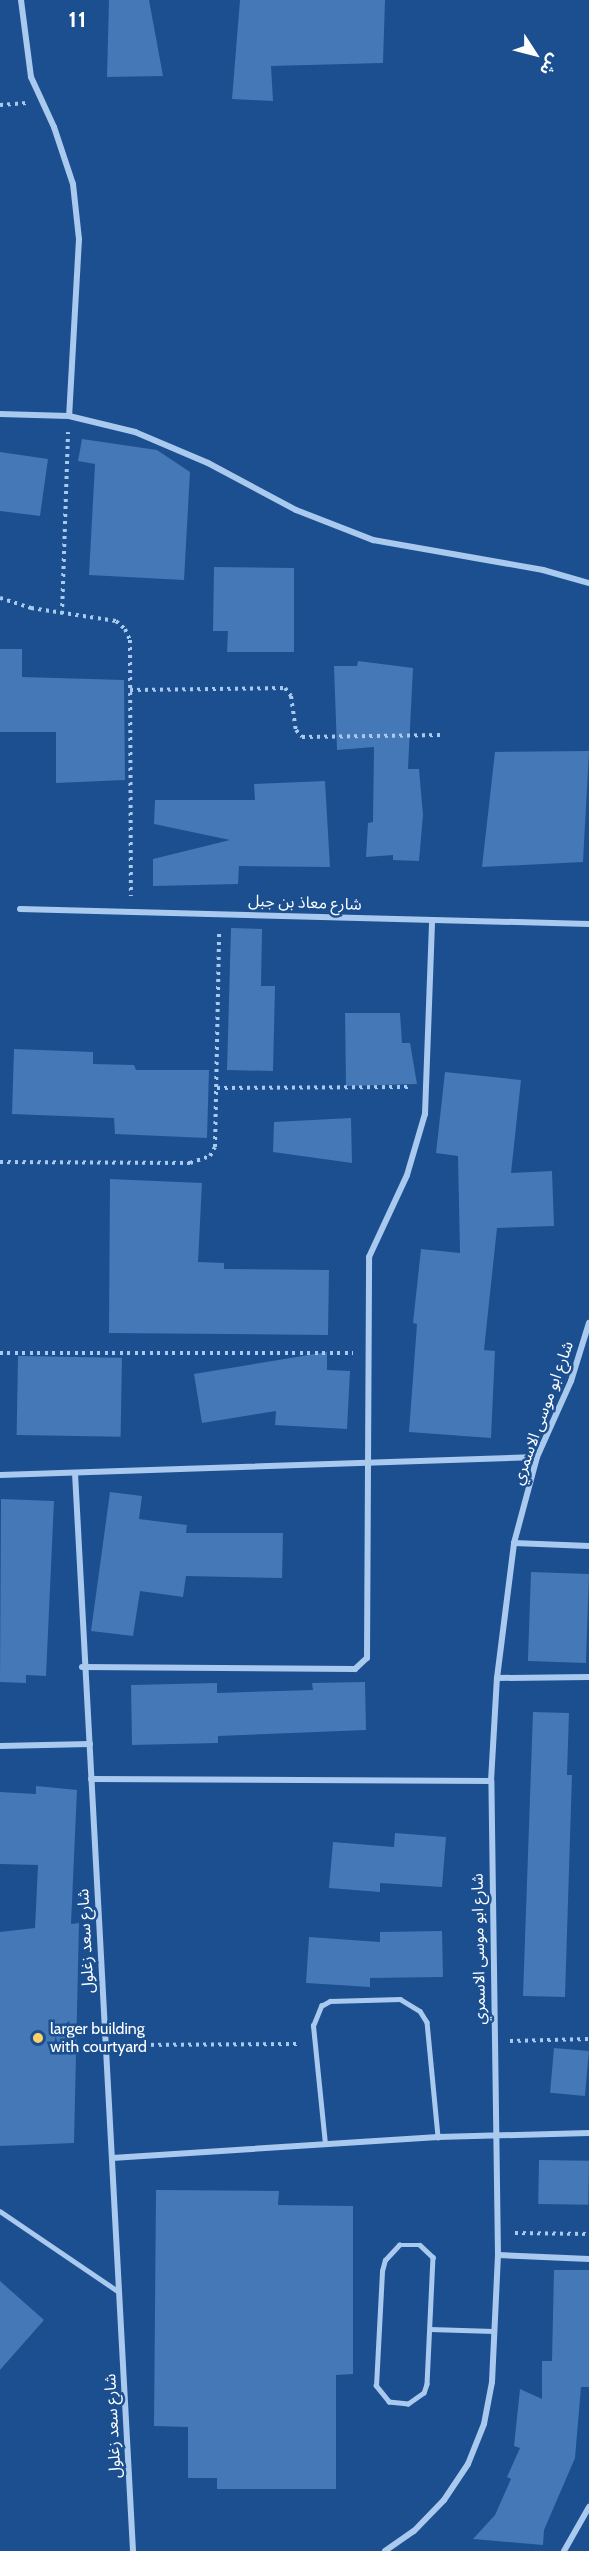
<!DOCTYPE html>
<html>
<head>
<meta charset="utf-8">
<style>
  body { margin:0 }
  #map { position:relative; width:589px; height:2551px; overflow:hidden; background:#1b4f8f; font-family:Cabin,"Noto Sans Arabic",sans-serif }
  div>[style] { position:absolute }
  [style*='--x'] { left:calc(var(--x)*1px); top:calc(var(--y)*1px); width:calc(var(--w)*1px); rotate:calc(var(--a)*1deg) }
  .building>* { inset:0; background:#4478b7; transform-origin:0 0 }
  .path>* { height:4px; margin-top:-2px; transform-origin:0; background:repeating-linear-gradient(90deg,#a9c9ee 0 3px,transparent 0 7.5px) }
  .service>* { height:4.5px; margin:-2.25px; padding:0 2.25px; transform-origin:2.25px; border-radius:2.25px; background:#a9c9ee }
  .minor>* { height:6px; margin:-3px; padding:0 3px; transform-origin:3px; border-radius:3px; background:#a9c9ee }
  .dots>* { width:16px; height:16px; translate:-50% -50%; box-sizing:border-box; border:3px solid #1b4f8f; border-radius:50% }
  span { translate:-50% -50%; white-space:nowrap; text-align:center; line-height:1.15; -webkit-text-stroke:5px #1b4f8f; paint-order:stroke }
  .street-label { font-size:16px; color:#fff }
  .poi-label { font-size:16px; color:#fff }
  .left { translate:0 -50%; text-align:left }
  .district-label { font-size:22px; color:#fff; font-weight:700; letter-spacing:1.5px }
  .north { position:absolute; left:505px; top:24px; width:60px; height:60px; -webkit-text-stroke:4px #1b4f8f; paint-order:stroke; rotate:126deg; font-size:16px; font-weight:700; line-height:24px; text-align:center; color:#fff }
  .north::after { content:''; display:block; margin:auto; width:21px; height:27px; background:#fff; clip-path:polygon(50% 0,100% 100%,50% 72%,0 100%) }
</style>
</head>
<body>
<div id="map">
  <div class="building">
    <i style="clip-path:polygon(109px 0,149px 0,163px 76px,107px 77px)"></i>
    <i style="clip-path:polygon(240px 0,385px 0,383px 63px,271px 66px,273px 101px,232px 99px)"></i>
    <i style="clip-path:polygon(82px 439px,157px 450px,190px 472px,184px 580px,89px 575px,95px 464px,78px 461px)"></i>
    <i style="clip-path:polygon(0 452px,48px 459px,40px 516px,0 511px)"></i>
    <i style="clip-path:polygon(214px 567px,294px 568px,294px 652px,227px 652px,228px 631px,213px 631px)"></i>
    <i style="clip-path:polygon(0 649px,22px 649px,22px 677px,124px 680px,125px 780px,56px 783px,56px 732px,0 732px)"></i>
    <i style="clip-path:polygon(358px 661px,413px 668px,408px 769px,419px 769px,423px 815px,419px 861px,393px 860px,393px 855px,366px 857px,368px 823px,373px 822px,374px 747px,337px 750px,334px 666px,357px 666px)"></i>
    <i style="clip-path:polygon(589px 751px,583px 862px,482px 867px,495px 752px)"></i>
    <i style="clip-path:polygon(325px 781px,330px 867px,239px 866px,238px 884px,153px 886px,153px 859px,230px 840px,154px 824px,155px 800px,255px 800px,254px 784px)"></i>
    <i style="clip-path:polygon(231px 928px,262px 929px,261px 986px,275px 986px,273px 1071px,227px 1070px)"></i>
    <i style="clip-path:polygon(345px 1013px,400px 1013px,402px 1043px,410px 1043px,417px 1084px,346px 1086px)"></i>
    <i style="clip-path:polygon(14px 1049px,93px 1052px,93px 1064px,134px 1065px,136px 1070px,209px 1070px,207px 1138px,115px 1134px,114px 1118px,12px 1114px)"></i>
    <i style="clip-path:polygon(445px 1072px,521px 1080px,511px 1173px,552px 1171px,554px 1226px,497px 1228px,484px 1350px,495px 1351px,491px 1438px,409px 1432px,417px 1324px,413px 1323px,421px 1249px,460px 1253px,458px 1156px,436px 1153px)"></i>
    <i style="clip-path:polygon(351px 1118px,352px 1163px,273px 1152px,274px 1122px)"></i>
    <i style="clip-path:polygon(110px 1179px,202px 1183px,198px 1262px,224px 1263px,224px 1269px,329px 1270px,328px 1335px,109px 1333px)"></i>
    <i style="clip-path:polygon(327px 1352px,327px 1370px,350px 1371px,347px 1429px,275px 1425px,276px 1411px,202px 1423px,194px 1374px)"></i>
    <i style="left:18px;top:1356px;width:104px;height:79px;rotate:1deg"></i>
    <i style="clip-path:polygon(110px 1492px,142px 1496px,139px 1519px,187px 1525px,186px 1533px,283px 1533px,282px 1578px,186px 1576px,183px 1597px,140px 1591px,133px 1636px,91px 1631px)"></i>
    <i style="clip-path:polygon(1px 1499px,54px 1501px,46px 1676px,26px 1675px,26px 1683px,0 1682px)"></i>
    <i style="left:531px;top:1572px;width:58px;height:89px;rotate:2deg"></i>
    <i style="clip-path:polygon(365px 1682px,366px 1730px,218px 1736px,218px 1743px,132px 1745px,131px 1685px,217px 1683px,217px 1693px,313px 1690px,312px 1683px)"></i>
    <i style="clip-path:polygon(533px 1712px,569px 1713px,567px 1775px,572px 1775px,565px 1997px,523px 1996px)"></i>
    <i style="clip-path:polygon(36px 1786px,77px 1790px,71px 1924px,79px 1923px,74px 2143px,0 2146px,0 1932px,35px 1928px,38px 1865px,0 1864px,0 1792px,36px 1794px)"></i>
    <i style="clip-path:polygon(395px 1833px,446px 1837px,442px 1887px,380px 1883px,380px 1892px,329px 1888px,333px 1842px,394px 1847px)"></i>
    <i style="clip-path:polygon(442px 1931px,443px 1977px,370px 1978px,370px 1987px,306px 1983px,309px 1937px,380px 1942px,380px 1932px)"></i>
    <i style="left:554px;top:2048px;width:35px;height:45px;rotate:5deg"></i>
    <i style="left:539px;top:2160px;width:50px;height:44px;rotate:1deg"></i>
    <i style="clip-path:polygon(156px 2190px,279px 2191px,278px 2205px,353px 2206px,353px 2374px,336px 2375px,336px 2489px,217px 2489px,217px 2478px,188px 2478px,188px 2427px,154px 2426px)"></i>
    <i style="clip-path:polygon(554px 2270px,589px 2270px,589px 2387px,581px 2387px,575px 2458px,544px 2530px,543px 2545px,473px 2539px,495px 2515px,511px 2479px,507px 2477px,520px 2448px,514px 2446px,520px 2389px,542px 2399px,542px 2361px,552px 2361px)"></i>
    <i style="clip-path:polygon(0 2281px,44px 2320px,0 2370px)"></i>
  </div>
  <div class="path">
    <i style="--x:0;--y:105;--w:27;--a:-4"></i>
    <i style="--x:0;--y:598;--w:33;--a:18"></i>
    <i style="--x:31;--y:608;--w:86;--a:8.7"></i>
    <i style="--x:116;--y:621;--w:12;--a:42"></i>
    <i style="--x:125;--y:629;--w:12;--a:66"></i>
    <i style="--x:130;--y:640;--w:256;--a:89.8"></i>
    <i style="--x:62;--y:614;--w:182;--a:-88.1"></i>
    <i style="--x:130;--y:690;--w:155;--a:-0.7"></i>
    <i style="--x:285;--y:688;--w:10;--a:53"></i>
    <i style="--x:291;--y:696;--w:34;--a:82"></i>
    <i style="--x:296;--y:730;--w:9;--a:49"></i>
    <i style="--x:302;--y:737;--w:140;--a:-0.8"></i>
    <i style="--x:217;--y:1088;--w:193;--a:-0.3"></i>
    <i style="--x:0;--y:1162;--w:190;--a:0.3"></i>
    <i style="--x:190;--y:1163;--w:21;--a:-19"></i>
    <i style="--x:210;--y:1156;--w:10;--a:-61"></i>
    <i style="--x:215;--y:1147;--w:217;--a:-88.9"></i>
    <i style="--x:0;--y:1353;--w:353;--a:0"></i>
    <i style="--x:510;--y:2041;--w:79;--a:-1.5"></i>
    <i style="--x:121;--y:2045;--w:178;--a:-0.3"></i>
    <i style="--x:515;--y:2233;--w:74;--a:0.8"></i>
  </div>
  <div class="service">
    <i style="--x:325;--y:2144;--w:119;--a:-95.8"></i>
    <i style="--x:313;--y:2026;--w:22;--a:-68"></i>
    <i style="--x:321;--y:2006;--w:10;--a:-29"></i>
    <i style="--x:330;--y:2001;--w:70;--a:-1.6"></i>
    <i style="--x:400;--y:1999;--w:23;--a:31"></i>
    <i style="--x:420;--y:2011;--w:13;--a:58"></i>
    <i style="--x:427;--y:2022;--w:116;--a:84.5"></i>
    <i style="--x:0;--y:2211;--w:144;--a:34.2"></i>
    <i style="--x:399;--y:2245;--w:21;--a:0"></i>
    <i style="--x:420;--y:2245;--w:18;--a:43"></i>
    <i style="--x:433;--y:2257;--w:127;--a:92.7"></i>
    <i style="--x:427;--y:2384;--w:9;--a:108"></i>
    <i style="--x:424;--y:2393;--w:19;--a:145"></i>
    <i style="--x:408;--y:2404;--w:19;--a:-174"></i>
    <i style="--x:389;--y:2402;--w:21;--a:-129"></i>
    <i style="--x:376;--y:2386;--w:115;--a:-87"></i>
    <i style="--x:382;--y:2271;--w:11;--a:-75"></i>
    <i style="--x:385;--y:2260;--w:21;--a:-47"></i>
    <i style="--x:430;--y:2329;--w:63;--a:1.8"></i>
  </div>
  <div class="minor">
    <i style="--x:21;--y:0;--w:78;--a:82.6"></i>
    <i style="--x:31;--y:77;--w:55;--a:65.3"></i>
    <i style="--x:54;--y:127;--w:60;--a:71.6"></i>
    <i style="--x:73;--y:184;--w:55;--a:83.8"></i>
    <i style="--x:79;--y:239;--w:177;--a:93.2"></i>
    <i style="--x:0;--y:414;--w:69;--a:1.7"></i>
    <i style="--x:69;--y:416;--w:68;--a:13.6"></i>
    <i style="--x:135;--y:432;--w:79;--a:23"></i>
    <i style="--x:208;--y:463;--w:100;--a:28.1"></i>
    <i style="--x:296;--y:510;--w:83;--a:21.3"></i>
    <i style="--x:373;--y:540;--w:173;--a:10"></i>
    <i style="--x:543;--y:570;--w:48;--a:15.8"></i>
    <i style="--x:20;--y:909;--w:569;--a:1.51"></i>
    <i style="--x:75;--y:1473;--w:1080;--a:86.92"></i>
    <i style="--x:0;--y:1475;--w:537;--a:-1.92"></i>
    <i style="--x:514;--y:1543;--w:75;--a:2.3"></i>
    <i style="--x:82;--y:1667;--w:273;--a:0.4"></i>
    <i style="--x:355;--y:1669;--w:16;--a:-43"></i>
    <i style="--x:367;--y:1658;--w:401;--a:-89.7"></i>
    <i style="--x:369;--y:1257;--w:90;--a:-65.1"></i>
    <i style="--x:407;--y:1175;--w:64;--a:-73.6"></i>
    <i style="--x:425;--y:1114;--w:194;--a:-87.9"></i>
    <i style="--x:497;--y:1678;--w:92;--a:-0.6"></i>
    <i style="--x:0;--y:1746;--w:90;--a:-1.3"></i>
    <i style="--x:91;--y:1779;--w:400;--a:0.3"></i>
    <i style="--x:112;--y:2158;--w:327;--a:-3.7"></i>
    <i style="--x:438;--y:2137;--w:151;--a:-1.5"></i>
    <i style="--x:498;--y:2255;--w:91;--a:2.5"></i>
    <i style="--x:385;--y:2551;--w:35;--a:-35"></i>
    <i style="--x:414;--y:2531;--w:43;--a:-45.9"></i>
    <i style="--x:444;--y:2500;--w:43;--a:-56.3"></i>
    <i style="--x:468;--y:2464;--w:43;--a:-68.2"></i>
    <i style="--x:484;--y:2424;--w:43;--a:-79.2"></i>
    <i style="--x:492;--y:2382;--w:127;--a:-87.3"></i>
    <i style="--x:498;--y:2255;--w:474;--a:-90.8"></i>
    <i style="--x:491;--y:1781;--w:103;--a:-86.7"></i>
    <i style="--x:497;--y:1678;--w:136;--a:-82.8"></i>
    <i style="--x:514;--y:1543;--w:89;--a:-75"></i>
    <i style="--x:537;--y:1457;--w:83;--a:-65.9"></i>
    <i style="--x:571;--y:1381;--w:61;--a:-72.8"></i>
    <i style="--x:564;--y:2551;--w:51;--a:-60.4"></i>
  </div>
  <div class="dots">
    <i style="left:38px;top:2038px;background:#ffd166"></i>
  </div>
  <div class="street-label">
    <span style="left:305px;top:903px;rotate:2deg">شارع معاذ بن جبل</span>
    <span style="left:543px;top:1413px;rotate:-70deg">شارع ابو موسى الاسمري</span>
    <span style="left:86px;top:1941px;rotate:-93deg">شارع سعد زغلول</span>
    <span style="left:479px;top:1949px;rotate:-91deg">شارع ابو موسى الاسمري</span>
    <span style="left:113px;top:2426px;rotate:-93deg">شارع سعد زغلول</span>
  </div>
  <div class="poi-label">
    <span class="left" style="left:50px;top:2038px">larger building<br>with courtyard</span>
  </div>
  <div class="district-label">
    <span style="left:78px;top:20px">11</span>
  </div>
  <div class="north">ش</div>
</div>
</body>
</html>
